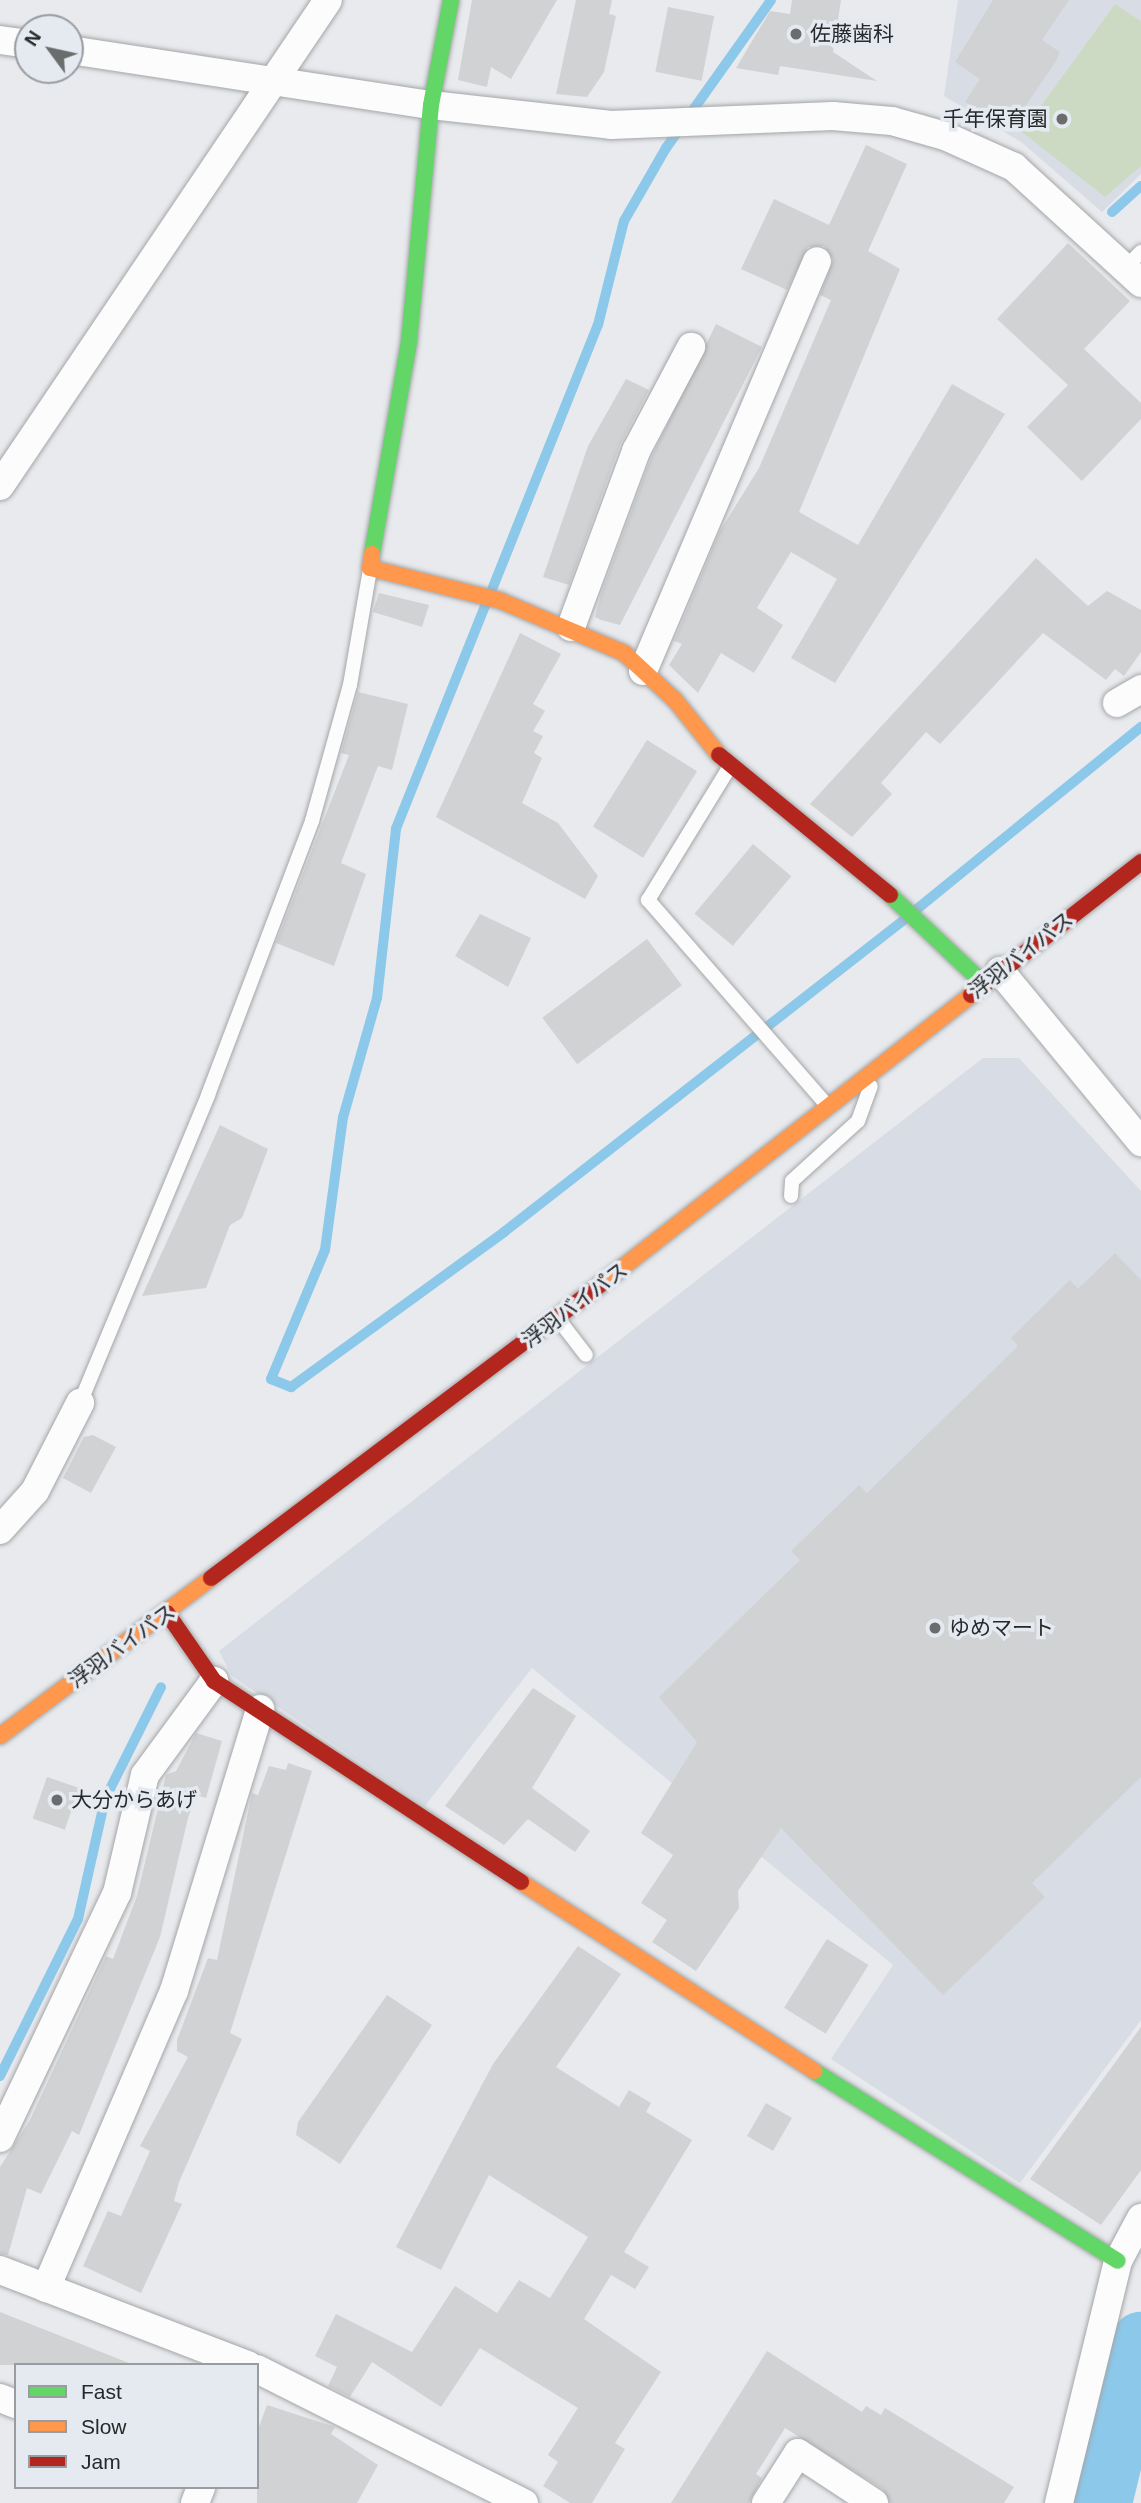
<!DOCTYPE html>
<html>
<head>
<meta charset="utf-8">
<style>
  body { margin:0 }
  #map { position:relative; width:1141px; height:2503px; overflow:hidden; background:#e8eaed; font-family:Helvetica,"Noto Sans JP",sans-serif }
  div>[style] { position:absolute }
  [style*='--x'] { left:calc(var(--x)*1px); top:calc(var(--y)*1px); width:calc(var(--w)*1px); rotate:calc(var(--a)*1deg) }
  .built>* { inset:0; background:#d8dde5 }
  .green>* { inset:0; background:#ccdac3 }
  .stream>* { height:10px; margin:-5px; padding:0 5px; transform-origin:5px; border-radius:5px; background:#8cc8ea }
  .river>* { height:60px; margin:-30px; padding:0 30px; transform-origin:30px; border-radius:30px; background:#8cc8ea }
  .building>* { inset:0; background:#d0d2d4; transform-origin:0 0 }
  .roads { filter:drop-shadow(0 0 2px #a4a6a8) drop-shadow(0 0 2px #a4a6a8) }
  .lane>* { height:14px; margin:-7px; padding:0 7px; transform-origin:7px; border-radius:7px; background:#fcfcfc }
  .street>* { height:28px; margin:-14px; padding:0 14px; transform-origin:14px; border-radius:14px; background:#fcfcfc }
  .fast>* { height:16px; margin:-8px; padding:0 8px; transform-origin:8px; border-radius:8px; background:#63d668 }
  .slow>* { height:16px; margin:-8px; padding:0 8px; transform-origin:8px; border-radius:8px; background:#ff974d }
  .jam>* { height:16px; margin:-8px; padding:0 8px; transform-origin:8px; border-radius:8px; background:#b3261e }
  .dots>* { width:19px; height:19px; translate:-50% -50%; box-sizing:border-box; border:4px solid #e5eaf0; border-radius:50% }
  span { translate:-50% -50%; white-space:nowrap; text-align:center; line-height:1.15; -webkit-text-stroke:7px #e5eaf0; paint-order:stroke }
  .poi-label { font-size:21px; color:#26282a }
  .left { translate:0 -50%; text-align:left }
  .right { translate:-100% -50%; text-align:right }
  .street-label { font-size:21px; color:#26282a }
  .legend { position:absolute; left:14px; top:2363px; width:245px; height:126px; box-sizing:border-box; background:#e5eaf0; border:2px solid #999ca1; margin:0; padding:9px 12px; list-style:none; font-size:21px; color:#26282a }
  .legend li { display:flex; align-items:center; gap:14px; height:35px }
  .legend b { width:35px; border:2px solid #999ca1 }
  .north { position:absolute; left:14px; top:14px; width:70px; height:70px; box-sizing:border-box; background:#e5eaf0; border:2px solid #999ca1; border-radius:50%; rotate:303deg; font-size:19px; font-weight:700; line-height:28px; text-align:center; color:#26282a }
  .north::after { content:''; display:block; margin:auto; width:24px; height:32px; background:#6a6c6e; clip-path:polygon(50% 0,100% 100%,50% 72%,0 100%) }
</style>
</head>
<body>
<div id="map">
  <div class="built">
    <i style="clip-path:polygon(958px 0,1141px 0,1141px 174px,1102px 212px,1021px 142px,944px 96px)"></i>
    <i style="clip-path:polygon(983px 1058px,1019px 1058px,1141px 1191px,1141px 2020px,1020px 2183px,831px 2059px,893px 1965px,532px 1668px,425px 1806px,232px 1676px,219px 1651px)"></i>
  </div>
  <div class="green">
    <i style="clip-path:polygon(1115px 4px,1141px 21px,1141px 166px,1105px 197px,1022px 132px)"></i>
  </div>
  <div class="stream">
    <i style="--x:1112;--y:212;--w:39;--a:-42"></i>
    <i style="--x:491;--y:592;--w:288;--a:-68.2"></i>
    <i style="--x:598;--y:325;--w:107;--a:-76"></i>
    <i style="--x:624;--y:221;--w:84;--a:-60.1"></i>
    <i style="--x:666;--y:148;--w:181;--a:-54.6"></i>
    <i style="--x:485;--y:606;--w:240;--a:111.8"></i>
    <i style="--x:396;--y:829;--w:170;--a:96.4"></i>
    <i style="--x:377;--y:998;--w:124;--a:105.9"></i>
    <i style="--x:343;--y:1117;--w:134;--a:97.7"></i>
    <i style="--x:325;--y:1250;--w:140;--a:112.7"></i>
    <i style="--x:271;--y:1379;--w:22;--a:22"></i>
    <i style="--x:291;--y:1387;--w:263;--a:-36"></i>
    <i style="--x:504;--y:1232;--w:509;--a:-37.97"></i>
    <i style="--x:917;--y:909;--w:289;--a:-39.1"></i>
    <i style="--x:0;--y:2076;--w:175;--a:-63.6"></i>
    <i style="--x:78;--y:1919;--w:123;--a:-77.3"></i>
    <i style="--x:105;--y:1799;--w:125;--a:-63.4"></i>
  </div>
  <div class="river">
    <i style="--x:1102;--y:2503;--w:166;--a:-76.4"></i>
  </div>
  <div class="building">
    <i style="clip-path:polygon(472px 0,557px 0,511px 79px,491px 67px,487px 87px,458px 80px)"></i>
    <i style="clip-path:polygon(576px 0,612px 0,609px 14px,616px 16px,604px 72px,587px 97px,556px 94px)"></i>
    <i style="clip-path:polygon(792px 0,841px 0,833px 52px,877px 81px,780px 66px,778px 75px,736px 68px,770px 11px,790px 14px)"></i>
    <i style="clip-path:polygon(993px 0,1069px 0,1042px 40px,1060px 52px,1056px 61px,1014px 123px,1002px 116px,997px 123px,965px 102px,980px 79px,955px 62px)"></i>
    <i style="left:668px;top:7px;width:47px;height:66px;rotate:11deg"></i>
    <i style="clip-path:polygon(866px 145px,907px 164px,868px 251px,900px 269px,799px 512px,858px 545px,952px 384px,1005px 414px,835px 683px,791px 658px,837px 579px,791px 552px,757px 608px,783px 625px,754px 673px,721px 653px,698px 693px,669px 665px,682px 644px,674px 641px,720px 531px,759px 468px,831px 300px,820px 295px,833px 260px,824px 246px,808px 247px,787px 290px,741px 269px,774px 199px,829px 225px)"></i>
    <i style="clip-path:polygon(1068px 243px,1130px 301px,1084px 349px,1141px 403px,1141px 419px,1082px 481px,1027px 427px,1068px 385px,997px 319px)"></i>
    <i style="clip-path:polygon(716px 324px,762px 347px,620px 625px,601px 620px,595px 617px,601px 594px,651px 458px)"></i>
    <i style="clip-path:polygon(626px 379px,649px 390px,620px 445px,569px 585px,543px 577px,588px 446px)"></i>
    <i style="clip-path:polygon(1036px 558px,1088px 606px,1107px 591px,1141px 610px,1141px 652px,1124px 676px,1115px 669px,1106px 680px,1043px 633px,940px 744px,926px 732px,881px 783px,892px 794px,852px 837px,810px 804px)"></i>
    <i style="clip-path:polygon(379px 593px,429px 605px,422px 627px,373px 612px)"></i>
    <i style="clip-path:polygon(520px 633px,561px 654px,533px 704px,545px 711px,533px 731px,543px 736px,534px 753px,542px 758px,522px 803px,558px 823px,598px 876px,585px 899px,436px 817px)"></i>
    <i style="clip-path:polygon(358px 692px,408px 704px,392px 770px,378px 766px,341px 863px,366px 874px,334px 966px,276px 943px,349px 755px,341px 753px)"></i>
    <i style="left:647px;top:740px;width:59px;height:102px;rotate:32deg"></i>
    <i style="left:753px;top:844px;width:50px;height:91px;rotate:40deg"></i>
    <i style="clip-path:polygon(480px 914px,531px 938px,508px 987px,455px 956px)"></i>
    <i style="left:647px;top:939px;width:58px;height:131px;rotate:53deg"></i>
    <i style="clip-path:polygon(220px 1125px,268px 1149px,242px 1218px,230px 1225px,206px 1288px,142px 1296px)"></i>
    <i style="clip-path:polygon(1115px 1253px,1141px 1280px,1141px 1777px,1032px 1883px,1045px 1897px,943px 1995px,781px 1828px,738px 1891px,739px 1908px,696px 1971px,652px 1942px,667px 1920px,641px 1903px,673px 1855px,641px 1833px,697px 1742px,659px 1697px,800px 1560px,791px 1551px,859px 1485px,867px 1493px,1018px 1346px,1011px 1338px,1070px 1280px,1078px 1289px)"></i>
    <i style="clip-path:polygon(93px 1435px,116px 1447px,91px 1493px,63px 1478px,84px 1437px)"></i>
    <i style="clip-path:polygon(533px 1688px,576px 1716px,532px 1788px,590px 1831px,575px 1852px,528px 1819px,504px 1845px,445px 1806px)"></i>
    <i style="clip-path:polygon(196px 1733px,222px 1741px,206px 1798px,196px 1795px,188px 1818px,160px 1937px,79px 2135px,72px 2131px,41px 2194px,27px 2188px,8px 2255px,0 2254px,0 2167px,30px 2120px,106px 1956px,113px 1959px,137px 1896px,166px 1775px,176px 1771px)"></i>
    <i style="clip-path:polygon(288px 1763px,312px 1771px,230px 2033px,242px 2039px,179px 2182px,174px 2201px,182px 2204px,141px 2293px,83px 2266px,108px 2211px,121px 2216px,150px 2151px,140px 2146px,188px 2057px,177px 2051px,177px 2040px,208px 1958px,217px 1960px,252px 1793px,258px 1795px,269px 1766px,286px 1770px)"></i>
    <i style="left:47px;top:1777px;width:34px;height:44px;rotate:19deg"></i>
    <i style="left:827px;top:1939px;width:49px;height:81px;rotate:32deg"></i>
    <i style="clip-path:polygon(578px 1946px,621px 1974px,556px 2067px,619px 2107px,629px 2090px,651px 2103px,646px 2112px,692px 2140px,624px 2252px,649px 2267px,635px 2289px,611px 2275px,584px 2319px,661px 2372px,615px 2443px,625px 2449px,592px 2503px,570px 2503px,543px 2486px,558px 2462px,548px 2455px,578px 2408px,480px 2348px,441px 2407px,372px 2362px,350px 2397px,328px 2386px,337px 2367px,315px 2356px,336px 2314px,412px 2352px,455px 2286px,497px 2313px,519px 2280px,550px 2298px,588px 2237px,489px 2175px,441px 2270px,396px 2247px,493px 2064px)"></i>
    <i style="clip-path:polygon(387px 1995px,432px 2025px,340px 2164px,296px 2135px,298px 2122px)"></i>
    <i style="clip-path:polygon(1141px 2027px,1141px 2170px,1101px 2225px,1030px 2179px)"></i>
    <i style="left:766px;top:2103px;width:30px;height:38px;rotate:30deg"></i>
    <i style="clip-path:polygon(0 2312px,129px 2363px,129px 2365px,0 2365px)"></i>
    <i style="clip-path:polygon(767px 2351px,862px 2412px,866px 2406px,881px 2415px,885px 2408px,1014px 2487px,1004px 2503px,890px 2503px,883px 2489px,785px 2428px,756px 2474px,762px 2478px,749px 2503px,671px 2503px)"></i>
    <i style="clip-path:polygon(267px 2405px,335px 2427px,331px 2434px,378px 2465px,357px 2503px,257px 2503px,257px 2432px)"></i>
  </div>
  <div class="roads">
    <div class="lane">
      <i style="--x:1125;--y:268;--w:23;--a:-45"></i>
      <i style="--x:729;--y:768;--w:155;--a:121.5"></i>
      <i style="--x:648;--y:900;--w:272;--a:48.9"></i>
      <i style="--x:791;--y:1196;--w:15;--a:-86"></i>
      <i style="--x:792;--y:1181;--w:89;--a:-42.3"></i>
      <i style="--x:858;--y:1121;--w:37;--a:-70"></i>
      <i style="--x:559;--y:1320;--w:44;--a:52.4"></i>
      <i style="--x:80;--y:1403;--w:334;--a:-67.4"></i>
      <i style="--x:208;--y:1095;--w:293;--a:-69.2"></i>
      <i style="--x:312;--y:821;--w:141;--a:-74.4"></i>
      <i style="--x:350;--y:685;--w:118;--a:-80.2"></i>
    </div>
    <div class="street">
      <i style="--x:0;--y:40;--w:28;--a:8"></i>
      <i style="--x:70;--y:50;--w:365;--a:8.7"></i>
      <i style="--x:431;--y:105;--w:181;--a:6.3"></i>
      <i style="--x:611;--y:125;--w:222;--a:-2.3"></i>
      <i style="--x:833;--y:116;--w:59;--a:4.8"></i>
      <i style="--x:892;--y:121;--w:55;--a:15.8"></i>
      <i style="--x:945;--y:136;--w:76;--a:24.2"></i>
      <i style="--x:1014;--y:167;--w:172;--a:42.4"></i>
      <i style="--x:0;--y:486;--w:586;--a:-55.98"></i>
      <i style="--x:571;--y:627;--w:188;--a:-69.7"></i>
      <i style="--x:636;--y:451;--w:118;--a:-62.1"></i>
      <i style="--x:643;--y:671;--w:445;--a:-67"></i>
      <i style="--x:1117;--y:703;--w:28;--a:-30"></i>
      <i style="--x:1000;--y:971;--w:222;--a:50.5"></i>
      <i style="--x:0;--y:1530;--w:52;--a:-48.1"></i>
      <i style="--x:35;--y:1491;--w:99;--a:-62.9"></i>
      <i style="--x:0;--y:2138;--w:272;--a:-64.5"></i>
      <i style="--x:117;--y:1893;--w:121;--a:-76.7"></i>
      <i style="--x:145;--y:1775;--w:117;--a:-53.7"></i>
      <i style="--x:0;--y:2270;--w:266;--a:21"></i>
      <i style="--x:46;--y:2288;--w:323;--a:-66.7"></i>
      <i style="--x:174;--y:1991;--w:295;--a:-73"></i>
      <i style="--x:257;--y:2369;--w:299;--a:26.7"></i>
      <i style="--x:0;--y:2398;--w:17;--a:21"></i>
      <i style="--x:195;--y:2503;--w:17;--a:-69"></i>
      <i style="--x:766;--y:2503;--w:59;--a:-57.4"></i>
      <i style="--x:798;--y:2453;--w:91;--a:33.3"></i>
      <i style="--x:1059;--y:2503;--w:249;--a:-76.3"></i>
      <i style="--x:1118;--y:2261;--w:49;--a:-61.9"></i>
    </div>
    <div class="fast">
      <i style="--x:372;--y:554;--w:215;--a:-80.1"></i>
      <i style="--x:409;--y:342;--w:238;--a:-84.7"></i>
      <i style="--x:431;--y:105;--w:107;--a:-79.2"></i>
      <i style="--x:890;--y:895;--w:129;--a:43.4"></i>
      <i style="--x:814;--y:2071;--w:358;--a:32"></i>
    </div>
    <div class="slow">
      <i style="--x:372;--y:554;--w:14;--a:98"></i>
      <i style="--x:370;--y:568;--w:135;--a:14.1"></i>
      <i style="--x:501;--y:601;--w:134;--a:22.9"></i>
      <i style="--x:624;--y:653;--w:69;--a:42.7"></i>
      <i style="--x:675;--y:700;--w:70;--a:51.3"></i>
      <i style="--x:600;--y:1285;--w:471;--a:-38"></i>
      <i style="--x:0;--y:1736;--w:264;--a:-36.8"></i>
      <i style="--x:521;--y:1882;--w:349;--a:32.8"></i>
    </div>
    <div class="jam">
      <i style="--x:719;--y:755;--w:221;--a:39.3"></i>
      <i style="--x:971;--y:995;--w:216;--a:-38"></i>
      <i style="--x:211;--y:1578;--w:487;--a:-37"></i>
      <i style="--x:167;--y:1613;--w:83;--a:55.3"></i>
      <i style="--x:214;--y:1681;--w:367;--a:33.2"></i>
    </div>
  </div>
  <div class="dots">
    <i style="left:796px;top:34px;background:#6a6c6e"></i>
    <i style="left:1062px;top:119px;background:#6a6c6e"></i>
    <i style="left:935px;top:1628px;background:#6a6c6e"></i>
    <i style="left:57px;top:1800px;background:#6a6c6e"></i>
  </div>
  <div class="poi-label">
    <span class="left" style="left:810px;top:34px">佐藤歯科</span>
    <span class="right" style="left:1048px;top:119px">千年保育園</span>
    <span class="left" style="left:949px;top:1628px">ゆめマート</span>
    <span class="left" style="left:71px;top:1800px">大分からあげ</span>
  </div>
  <div class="street-label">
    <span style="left:1021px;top:955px;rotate:-38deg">浮羽バイパス</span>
    <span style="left:575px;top:1305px;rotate:-37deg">浮羽バイパス</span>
    <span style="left:122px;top:1646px;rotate:-36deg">浮羽バイパス</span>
  </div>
  <ul class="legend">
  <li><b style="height:9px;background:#63d668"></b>Fast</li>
  <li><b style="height:9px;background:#ff974d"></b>Slow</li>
  <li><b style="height:9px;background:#b3261e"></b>Jam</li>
  </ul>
  <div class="north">N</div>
</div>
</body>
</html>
